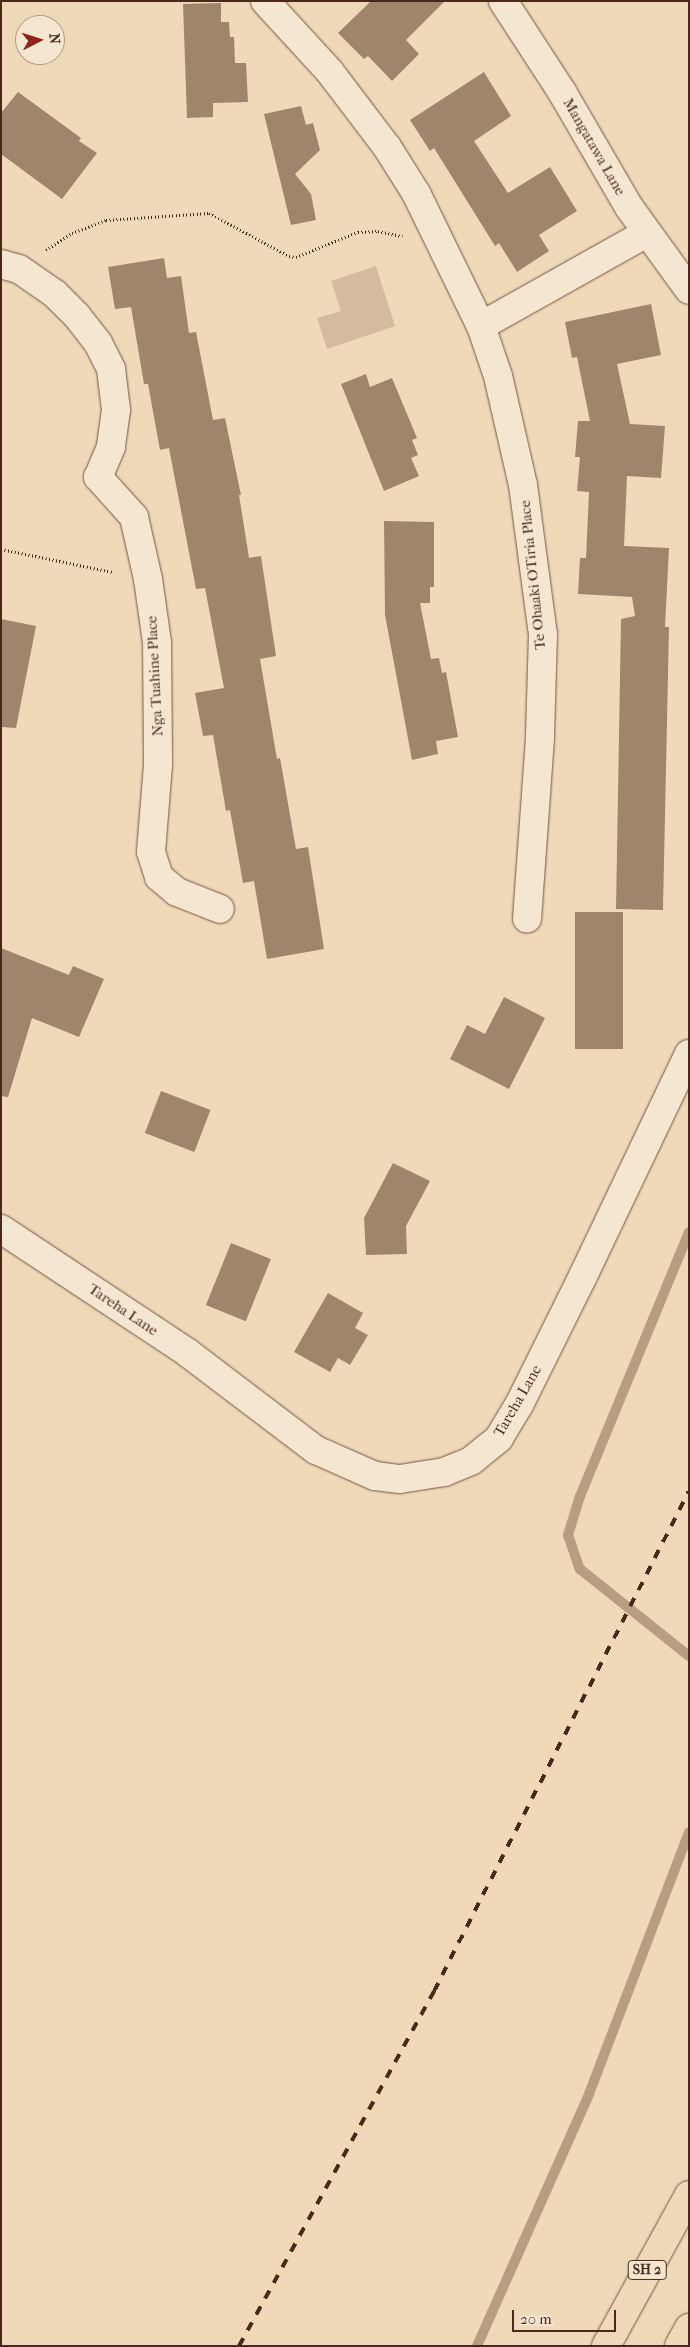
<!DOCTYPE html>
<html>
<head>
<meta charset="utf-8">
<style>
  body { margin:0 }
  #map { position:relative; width:690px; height:2347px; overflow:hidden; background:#f0d9b9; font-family:"IM FELL French Canon",serif }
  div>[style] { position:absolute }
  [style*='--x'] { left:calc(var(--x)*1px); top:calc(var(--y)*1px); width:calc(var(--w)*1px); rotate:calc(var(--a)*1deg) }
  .green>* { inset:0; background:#d4bb9e }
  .stream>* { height:10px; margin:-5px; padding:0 5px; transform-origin:5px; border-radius:5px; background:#b89d83 }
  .building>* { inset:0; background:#a0856d; transform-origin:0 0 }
  .path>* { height:3px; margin-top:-1.5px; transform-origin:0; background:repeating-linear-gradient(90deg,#4a291b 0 1px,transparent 0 3.5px) }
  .roads { filter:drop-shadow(0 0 1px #745542) drop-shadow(0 0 1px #745542) }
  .minor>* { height:28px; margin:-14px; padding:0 14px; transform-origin:14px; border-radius:14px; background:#f5e6d2 }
  .highway>* { height:28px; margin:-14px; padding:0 14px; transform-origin:14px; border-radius:14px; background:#f0d9b9 }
  .rail>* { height:4px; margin-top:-2px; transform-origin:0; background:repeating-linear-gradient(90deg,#4a291b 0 9px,transparent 0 18px) }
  span { translate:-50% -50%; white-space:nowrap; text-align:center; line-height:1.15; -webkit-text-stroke:4.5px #f5e6d2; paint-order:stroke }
  .shield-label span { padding:1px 4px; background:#f5e6d2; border:1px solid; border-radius:4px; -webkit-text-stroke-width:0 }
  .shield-label { font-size:14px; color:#4a291b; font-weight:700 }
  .street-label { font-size:15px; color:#4a291b }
  .frame { position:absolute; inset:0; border:2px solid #4a291b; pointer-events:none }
  .north { position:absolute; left:15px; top:15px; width:50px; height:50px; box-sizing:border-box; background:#f5e6d2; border:1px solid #b19a89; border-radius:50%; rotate:85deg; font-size:14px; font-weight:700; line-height:20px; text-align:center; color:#4a291b }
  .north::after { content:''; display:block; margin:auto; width:18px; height:22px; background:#8f2418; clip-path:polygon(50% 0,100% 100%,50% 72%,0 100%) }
  .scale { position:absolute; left:512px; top:2310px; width:104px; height:22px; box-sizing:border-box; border:2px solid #4a291b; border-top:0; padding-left:6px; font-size:15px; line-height:18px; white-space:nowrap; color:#4a291b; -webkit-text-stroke:4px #f5e6d2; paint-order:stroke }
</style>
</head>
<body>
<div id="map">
  <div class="green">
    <i style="clip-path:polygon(376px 266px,395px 326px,327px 349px,317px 318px,341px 311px,331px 281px)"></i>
  </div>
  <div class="stream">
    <i style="--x:689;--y:1232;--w:286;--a:112.4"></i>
    <i style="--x:580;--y:1496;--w:41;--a:107.1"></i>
    <i style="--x:568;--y:1535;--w:36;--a:71"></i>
    <i style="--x:580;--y:1569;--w:139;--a:38.6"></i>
    <i style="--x:477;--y:2346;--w:276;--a:-66"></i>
    <i style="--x:589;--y:2094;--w:280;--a:-69.1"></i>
  </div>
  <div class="building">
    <i style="clip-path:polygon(371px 1px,445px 1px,406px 40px,419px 54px,392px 81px,368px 56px,364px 59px,338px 33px)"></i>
    <i style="clip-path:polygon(221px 3px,221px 22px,229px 22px,230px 37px,234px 37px,235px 63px,246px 63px,248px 102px,213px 103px,213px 117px,187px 118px,183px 4px)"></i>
    <i style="clip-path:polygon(484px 72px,511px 116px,474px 141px,508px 193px,550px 167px,577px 211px,539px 235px,549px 251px,517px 272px,499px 243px,495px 246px,434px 148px,430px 151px,410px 120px)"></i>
    <i style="clip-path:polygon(18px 92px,81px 138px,79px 141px,97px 153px,62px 199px,1px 154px,1px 113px)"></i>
    <i style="clip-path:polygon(301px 106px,306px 125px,313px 123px,320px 150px,295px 174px,311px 194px,316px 220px,291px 225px,264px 114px)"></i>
    <i style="clip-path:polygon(164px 258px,167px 278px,181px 276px,189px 333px,196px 332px,213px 420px,225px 418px,241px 495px,239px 495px,249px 558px,261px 556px,276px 656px,260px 659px,277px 759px,280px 758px,296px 849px,308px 847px,324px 949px,267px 959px,254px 881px,243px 883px,230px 810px,226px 811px,213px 735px,203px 736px,195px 693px,224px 688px,205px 588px,196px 589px,169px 448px,160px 450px,148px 384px,144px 384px,131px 307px,115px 309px,108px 267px)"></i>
    <i style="clip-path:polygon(651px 304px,661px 355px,617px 364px,630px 424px,665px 426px,661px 478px,627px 476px,624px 546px,669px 548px,665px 627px,669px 627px,663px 910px,616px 909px,621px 619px,635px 616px,632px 597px,578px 594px,580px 558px,586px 558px,589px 492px,577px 491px,580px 457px,575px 457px,578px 421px,590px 421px,577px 357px,572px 358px,565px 322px)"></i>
    <i style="clip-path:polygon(366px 374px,370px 387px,392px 378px,417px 438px,412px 440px,418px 455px,411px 458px,419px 476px,384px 491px,341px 384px)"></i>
    <i style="clip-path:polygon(384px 521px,434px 522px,434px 587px,430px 587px,430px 603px,420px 603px,431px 659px,439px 658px,442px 673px,446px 672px,458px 737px,436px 741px,438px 754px,412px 760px,385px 615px)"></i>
    <i style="clip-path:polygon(1px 619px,36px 626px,16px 728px,1px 727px)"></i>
    <i style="left:623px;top:912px;width:137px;height:48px;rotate:90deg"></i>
    <i style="clip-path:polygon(1px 948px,69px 975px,73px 966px,104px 979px,79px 1037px,32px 1018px,8px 1097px,1px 1096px)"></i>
    <i style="clip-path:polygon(504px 997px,545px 1018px,509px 1089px,450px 1059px,467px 1025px,485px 1034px)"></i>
    <i style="left:161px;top:1091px;width:53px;height:45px;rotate:21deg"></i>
    <i style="clip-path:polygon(393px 1163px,430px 1181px,406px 1226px,407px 1254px,366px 1255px,364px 1218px)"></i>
    <i style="left:231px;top:1243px;width:43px;height:67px;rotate:22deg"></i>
    <i style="clip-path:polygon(328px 1293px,363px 1313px,355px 1328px,368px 1335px,350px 1365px,338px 1358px,330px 1372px,294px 1352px)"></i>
  </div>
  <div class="path">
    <i style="--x:46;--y:250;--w:31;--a:-33"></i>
    <i style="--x:72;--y:233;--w:36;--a:-21"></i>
    <i style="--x:106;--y:220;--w:103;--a:-3.9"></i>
    <i style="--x:209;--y:213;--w:91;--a:28.3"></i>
    <i style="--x:289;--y:256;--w:7;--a:8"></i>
    <i style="--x:296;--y:257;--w:67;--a:-22"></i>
    <i style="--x:358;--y:232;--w:20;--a:-3"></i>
    <i style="--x:378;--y:231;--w:25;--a:12"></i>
    <i style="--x:1;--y:549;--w:114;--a:11.6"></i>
  </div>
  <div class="roads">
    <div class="minor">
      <i style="--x:265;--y:1;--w:96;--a:47.5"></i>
      <i style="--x:330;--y:72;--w:94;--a:52.8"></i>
      <i style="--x:387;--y:147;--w:54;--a:57.8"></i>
      <i style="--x:416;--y:193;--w:148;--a:64"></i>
      <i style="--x:481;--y:326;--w:53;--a:71.2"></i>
      <i style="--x:498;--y:376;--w:112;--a:77.1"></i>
      <i style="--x:523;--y:485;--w:150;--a:82.4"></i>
      <i style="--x:543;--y:634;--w:104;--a:91.7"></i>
      <i style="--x:540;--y:738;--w:181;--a:94.1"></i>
      <i style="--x:503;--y:1;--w:108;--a:57"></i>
      <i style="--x:562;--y:92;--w:133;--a:59.8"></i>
      <i style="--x:629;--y:207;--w:102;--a:54.1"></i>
      <i style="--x:1;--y:264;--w:19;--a:16"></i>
      <i style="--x:19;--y:269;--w:44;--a:34.8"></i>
      <i style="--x:55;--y:294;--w:31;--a:45"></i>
      <i style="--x:77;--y:316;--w:34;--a:52"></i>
      <i style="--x:98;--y:343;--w:29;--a:63"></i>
      <i style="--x:111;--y:369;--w:41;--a:83"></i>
      <i style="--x:116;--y:410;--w:37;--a:98"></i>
      <i style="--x:111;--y:447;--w:33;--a:113"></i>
      <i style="--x:98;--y:477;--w:54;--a:48"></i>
      <i style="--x:134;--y:517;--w:64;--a:77.3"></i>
      <i style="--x:148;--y:579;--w:64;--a:81.9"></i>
      <i style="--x:157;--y:642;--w:123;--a:89.5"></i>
      <i style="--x:158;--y:765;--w:87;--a:94.6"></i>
      <i style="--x:151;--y:852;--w:26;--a:72"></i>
      <i style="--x:159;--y:877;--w:23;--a:40"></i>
      <i style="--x:177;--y:892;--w:46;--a:21.6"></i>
      <i style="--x:481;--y:326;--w:190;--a:-29.3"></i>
      <i style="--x:1;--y:1229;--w:224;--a:33.5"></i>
      <i style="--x:188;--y:1353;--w:161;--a:37.2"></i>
      <i style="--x:316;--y:1450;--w:64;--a:23.8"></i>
      <i style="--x:375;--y:1476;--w:25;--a:7"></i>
      <i style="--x:400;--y:1479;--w:45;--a:-9"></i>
      <i style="--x:444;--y:1472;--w:29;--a:-22"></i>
      <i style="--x:471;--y:1461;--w:36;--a:-39"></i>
      <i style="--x:499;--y:1438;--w:39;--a:-59"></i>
      <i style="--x:519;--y:1405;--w:144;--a:-63.6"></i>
      <i style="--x:583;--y:1276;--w:246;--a:-64.5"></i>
    </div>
    <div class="highway">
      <i style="--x:606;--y:2346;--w:172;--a:-61.2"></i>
      <i style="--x:679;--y:2346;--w:21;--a:-61"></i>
    </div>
  </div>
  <div class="rail">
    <i style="--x:239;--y:2346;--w:405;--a:-61.2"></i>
    <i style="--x:434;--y:1991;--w:561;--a:-62.98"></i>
  </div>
  <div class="shield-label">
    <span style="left:647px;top:2270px">SH 2</span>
  </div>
  <div class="street-label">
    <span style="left:594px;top:147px;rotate:60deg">Mangatawa Lane</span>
    <span style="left:533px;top:575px;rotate:-96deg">Te Ohaaki OTiria Place</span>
    <span style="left:155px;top:676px;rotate:-93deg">Nga Tuahine Place</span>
    <span style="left:123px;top:1310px;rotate:34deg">Tareha Lane</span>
    <span style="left:518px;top:1401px;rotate:-60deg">Tareha Lane</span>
  </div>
  <div class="frame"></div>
  <div class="north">N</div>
  <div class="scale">20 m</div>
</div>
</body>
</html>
